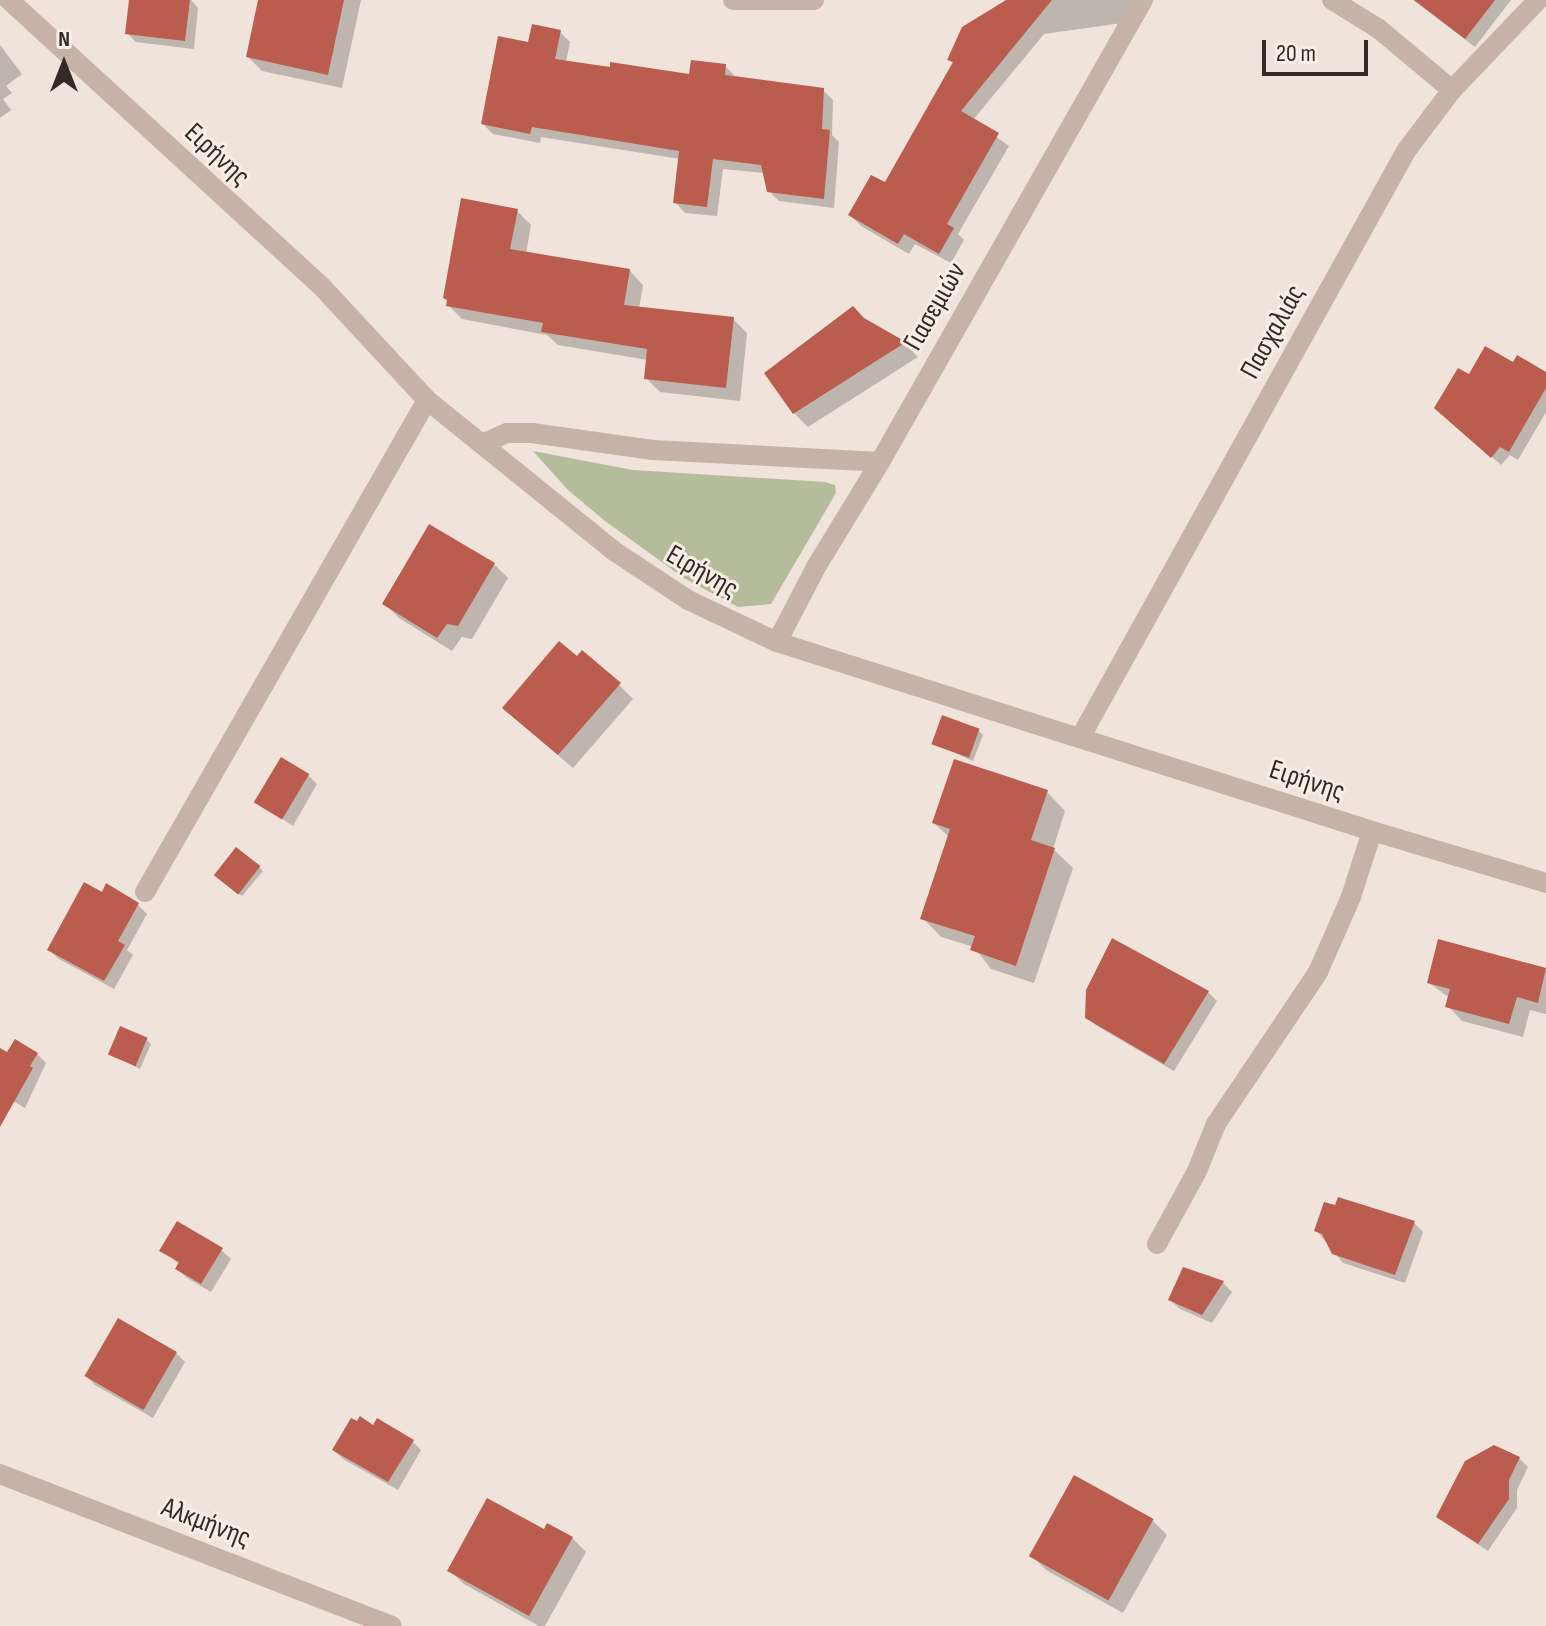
<!DOCTYPE html>
<html>
<head>
<meta charset="utf-8">
<style>
  body { margin:0 }
  #map { position:relative; width:1546px; height:1626px; overflow:hidden; background:#efe3db; font-family:"Sofia Sans Condensed",sans-serif }
  div>[style] { position:absolute }
  [style*='--x'] { left:calc(var(--x)*1px); top:calc(var(--y)*1px); width:calc(var(--w)*1px); rotate:calc(var(--a)*1deg) }
  .green>* { inset:0; background:#b5bc9c }
  .shadow>* { inset:0; background:#0003 }
  .building>* { inset:0; background:#ba5d4e; transform-origin:0 0 }
  .minor>* { height:20px; margin:-10px; padding:0 10px; transform-origin:10px; border-radius:10px; background:#c6b2a8 }
  span { translate:-50% -50%; white-space:nowrap; text-align:center; line-height:1.15; -webkit-text-stroke:6px #f7eee6; paint-order:stroke }
  .street-label { font-size:28px; color:#332a27 }
  .north { position:absolute; left:24px; top:24px; width:80px; height:80px; -webkit-text-stroke:6px #f7eee6; paint-order:stroke; rotate:0deg; font-size:22px; font-weight:700; line-height:32px; text-align:center; color:#332a27 }
  .north::after { content:''; display:block; margin:auto; width:28px; height:36px; background:#332a27; clip-path:polygon(50% 0,100% 100%,50% 72%,0 100%) }
  .scale { position:absolute; left:1262px; top:40px; width:106px; height:36px; box-sizing:border-box; border:4px solid #332a27; border-top:0; padding-left:10px; font-size:24px; line-height:28px; white-space:nowrap; color:#332a27; -webkit-text-stroke:6px #f7eee6; paint-order:stroke }
</style>
</head>
<body>
<div id="map">
  <div class="green">
    <i style="clip-path:polygon(533px 451px,633px 470px,825px 482px,835px 485px,836px 493px,771px 604px,738px 607px,684px 578px,605px 521px,568px 490px)"></i>
  </div>
  <div class="shadow">
    <i style="clip-path:polygon(131px 0,191px 0,198px 8px,194px 49px,136px 42px,127px 33px)"></i>
    <i style="clip-path:polygon(260px 0,361px 0,342px 88px,262px 71px,248px 57px)"></i>
    <i style="clip-path:polygon(1016px 0,1132px 0,1122px 23px,1044px 34px,973px 120px,1009px 146px,958px 234px,964px 240px,951px 263px,915px 244px,909px 254px,861px 226px,850px 215px,885px 185px,954px 64px,949px 59px)"></i>
    <i style="clip-path:polygon(1413px 0,1511px 0,1475px 47px)"></i>
    <i style="clip-path:polygon(560px 32px,570px 42px,566px 62px,691px 76px,725px 66px,735px 76px,823px 90px,833px 100px,832px 135px,839px 142px,834px 208px,779px 201px,768px 190px,765px 173px,723px 169px,717px 216px,685px 213px,675px 202px,680px 159px,541px 137px,540px 143px,493px 134px,483px 124px)"></i>
    <i style="clip-path:polygon(0 45px,22px 74px,6px 86px,12px 93px,3px 99px,11px 110px,0 118px)"></i>
    <i style="clip-path:polygon(517px 211px,531px 225px,526px 254px,629px 270px,643px 285px,639px 309px,733px 319px,747px 333px,740px 401px,660px 392px,646px 378px,648px 360px,558px 345px,547px 335px,462px 319px,448px 305px)"></i>
    <i style="clip-path:polygon(866px 322px,905px 344px,918px 357px,808px 427px,794px 413px)"></i>
    <i style="clip-path:polygon(1514px 365px,1546px 374px,1546px 412px,1518px 460px,1510px 455px,1501px 465px,1446px 416px,1470px 377px)"></i>
    <i style="clip-path:polygon(429px 527px,494px 564px,508px 578px,472px 639px,462px 637px,452px 651px,399px 618px,385px 604px)"></i>
    <i style="clip-path:polygon(619px 685px,633px 699px,573px 768px,518px 721px)"></i>
    <i style="clip-path:polygon(979px 731px,983px 735px,973px 761px,933px 743px)"></i>
    <i style="clip-path:polygon(308px 775px,317px 784px,293px 826px,258px 802px)"></i>
    <i style="clip-path:polygon(1047px 792px,1065px 811px,1053px 849px,1073px 868px,1034px 983px,991px 969px,974px 947px,941px 937px,923px 918px,950px 838px,934px 823px)"></i>
    <i style="clip-path:polygon(259px 867px,263px 871px,242px 896px,220px 879px)"></i>
    <i style="clip-path:polygon(102px 895px,138px 905px,147px 914px,127px 950px,133px 955px,114px 989px,59px 959px,49px 950px)"></i>
    <i style="clip-path:polygon(1113px 941px,1208px 992px,1217px 1001px,1174px 1071px,1097px 1026px,1087px 1017px)"></i>
    <i style="clip-path:polygon(1440px 942px,1546px 970px,1546px 1014px,1530px 1010px,1523px 1037px,1462px 1021px,1448px 1006px,1450px 998px,1429px 983px)"></i>
    <i style="clip-path:polygon(147px 1040px,151px 1044px,140px 1069px,111px 1054px)"></i>
    <i style="clip-path:polygon(37px 1054px,46px 1063px,25px 1108px,0 1093px,0 1068px)"></i>
    <i style="clip-path:polygon(1414px 1223px,1423px 1232px,1405px 1283px,1343px 1263px,1317px 1231px)"></i>
    <i style="clip-path:polygon(162px 1250px,221px 1250px,231px 1259px,211px 1292px,187px 1278px,178px 1269px,180px 1265px)"></i>
    <i style="clip-path:polygon(1184px 1269px,1223px 1283px,1232px 1292px,1212px 1323px,1180px 1309px,1170px 1300px)"></i>
    <i style="clip-path:polygon(176px 1353px,185px 1362px,153px 1418px,95px 1385px,86px 1376px)"></i>
    <i style="clip-path:polygon(374px 1427px,412px 1441px,421px 1450px,398px 1490px,343px 1459px,334px 1450px)"></i>
    <i style="clip-path:polygon(1519px 1458px,1528px 1467px,1517px 1490px,1517px 1508px,1488px 1551px,1438px 1517px)"></i>
    <i style="clip-path:polygon(1153px 1521px,1167px 1535px,1123px 1613px,1046px 1570px,1032px 1556px)"></i>
    <i style="clip-path:polygon(544px 1532px,572px 1538px,586px 1552px,545px 1626px,539px 1626px,464px 1584px,449px 1570px)"></i>
  </div>
  <div class="building">
    <i style="clip-path:polygon(129px 0,190px 0,185px 41px,125px 34px)"></i>
    <i style="clip-path:polygon(258px 0,344px 0,328px 75px,246px 57px)"></i>
    <i style="clip-path:polygon(1006px 0,1052px 0,961px 111px,999px 133px,947px 224px,954px 228px,939px 254px,904px 234px,898px 244px,848px 215px,871px 175px,885px 182px,953px 62px,947px 60px,962px 27px)"></i>
    <i style="clip-path:polygon(1414px 0,1495px 0,1465px 39px)"></i>
    <i style="clip-path:polygon(532px 24px,561px 30px,555px 59px,610px 67px,610px 62px,689px 74px,691px 60px,726px 64px,725px 75px,824px 88px,822px 129px,830px 130px,824px 199px,767px 192px,761px 165px,713px 159px,707px 207px,673px 203px,679px 151px,532px 127px,530px 134px,481px 124px,498px 36px,528px 42px)"></i>
    <i style="clip-path:polygon(461px 198px,518px 209px,510px 249px,630px 269px,624px 305px,734px 317px,726px 388px,644px 379px,647px 349px,541px 332px,543px 323px,446px 306px,447px 300px,443px 298px)"></i>
    <i style="clip-path:polygon(853px 306px,864px 318px,906px 342px,793px 414px,764px 373px)"></i>
    <i style="clip-path:polygon(1485px 346px,1513px 362px,1517px 355px,1546px 372px,1546px 388px,1509px 452px,1500px 447px,1491px 458px,1434px 408px,1458px 368px,1469px 374px)"></i>
    <i style="clip-path:polygon(429px 524px,495px 563px,458px 626px,447px 624px,437px 638px,382px 604px)"></i>
    <i style="clip-path:polygon(559px 641px,577px 656px,582px 650px,621px 683px,558px 755px,502px 708px)"></i>
    <i style="left:942px;top:715px;width:40px;height:31px;rotate:20deg"></i>
    <i style="left:281px;top:757px;width:33px;height:53px;rotate:31deg"></i>
    <i style="clip-path:polygon(954px 759px,1048px 790px,1031px 840px,1055px 848px,1016px 966px,970px 950px,975px 936px,920px 919px,950px 829px,932px 823px)"></i>
    <i style="left:236px;top:847px;width:31px;height:36px;rotate:38deg"></i>
    <i style="clip-path:polygon(84px 882px,102px 892px,106px 883px,139px 903px,118px 941px,125px 945px,104px 981px,47px 950px)"></i>
    <i style="clip-path:polygon(1112px 938px,1209px 991px,1164px 1064px,1085px 1018px,1086px 990px)"></i>
    <i style="clip-path:polygon(1438px 939px,1546px 968px,1538px 1003px,1517px 997px,1509px 1024px,1445px 1007px,1450px 989px,1427px 983px)"></i>
    <i style="left:120px;top:1026px;width:30px;height:31px;rotate:23deg"></i>
    <i style="clip-path:polygon(15px 1039px,38px 1053px,30px 1066px,33px 1068px,0 1127px,0 1048px,7px 1052px)"></i>
    <i style="clip-path:polygon(1338px 1197px,1415px 1221px,1395px 1275px,1332px 1254px,1322px 1234px,1314px 1231px,1324px 1202px,1335px 1205px)"></i>
    <i style="clip-path:polygon(177px 1221px,223px 1248px,201px 1284px,175px 1269px,179px 1262px,159px 1251px)"></i>
    <i style="clip-path:polygon(1183px 1267px,1224px 1281px,1202px 1315px,1168px 1300px)"></i>
    <i style="left:118px;top:1318px;width:68px;height:67px;rotate:30deg"></i>
    <i style="clip-path:polygon(360px 1416px,373px 1425px,377px 1418px,414px 1440px,388px 1482px,332px 1450px,351px 1418px,357px 1421px)"></i>
    <i style="clip-path:polygon(1494px 1445px,1520px 1457px,1509px 1480px,1509px 1499px,1478px 1544px,1436px 1517px,1465px 1461px)"></i>
    <i style="left:1074px;top:1475px;width:91px;height:93px;rotate:29deg"></i>
    <i style="clip-path:polygon(487px 1498px,544px 1529px,547px 1523px,573px 1537px,529px 1616px,447px 1571px)"></i>
  </div>
  <div class="minor">
    <i style="--x:9;--y:0;--w:426;--a:42.5"></i>
    <i style="--x:323;--y:288;--w:153;--a:47.1"></i>
    <i style="--x:427;--y:400;--w:240;--a:38.9"></i>
    <i style="--x:614;--y:551;--w:89;--a:33.5"></i>
    <i style="--x:688;--y:600;--w:98;--a:25.3"></i>
    <i style="--x:777;--y:642;--w:624;--a:17.62"></i>
    <i style="--x:1372;--y:831;--w:182;--a:16.6"></i>
    <i style="--x:733;--y:0;--w:81;--a:0"></i>
    <i style="--x:1452;--y:90;--w:124;--a:-46.3"></i>
    <i style="--x:482;--y:444;--w:27;--a:-24"></i>
    <i style="--x:507;--y:433;--w:25;--a:0"></i>
    <i style="--x:532;--y:433;--w:122;--a:8"></i>
    <i style="--x:653;--y:450;--w:227;--a:3"></i>
    <i style="--x:777;--y:642;--w:85;--a:-62.5"></i>
    <i style="--x:816;--y:567;--w:123;--a:-58.6"></i>
    <i style="--x:880;--y:462;--w:532;--a:-60.35"></i>
    <i style="--x:1080;--y:738;--w:671;--a:-60.95"></i>
    <i style="--x:1406;--y:151;--w:76;--a:-53"></i>
    <i style="--x:1452;--y:90;--w:95;--a:-140.1"></i>
    <i style="--x:1379;--y:29;--w:55;--a:-148.3"></i>
    <i style="--x:145;--y:892;--w:567;--a:-60.18"></i>
    <i style="--x:1157;--y:1244;--w:83;--a:-61.3"></i>
    <i style="--x:1197;--y:1171;--w:51;--a:-68"></i>
    <i style="--x:1216;--y:1124;--w:183;--a:-56.1"></i>
    <i style="--x:1318;--y:972;--w:82;--a:-66.3"></i>
    <i style="--x:1351;--y:897;--w:69;--a:-72.3"></i>
    <i style="--x:0;--y:1474;--w:420;--a:21.2"></i>
  </div>
  <div class="street-label">
    <span style="left:217px;top:155px;rotate:43deg">Ειρήνης</span>
    <span style="left:935px;top:307px;rotate:-60deg">Γιασεμιών</span>
    <span style="left:1273px;top:332px;rotate:-61deg">Πασχαλιάς</span>
    <span style="left:702px;top:572px;rotate:30deg">Ειρήνης</span>
    <span style="left:1307px;top:781px;rotate:18deg">Ειρήνης</span>
    <span style="left:206px;top:1523px;rotate:21deg">Αλκμήνης</span>
  </div>
  <div class="north">N</div>
  <div class="scale">20 m</div>
</div>
</body>
</html>
